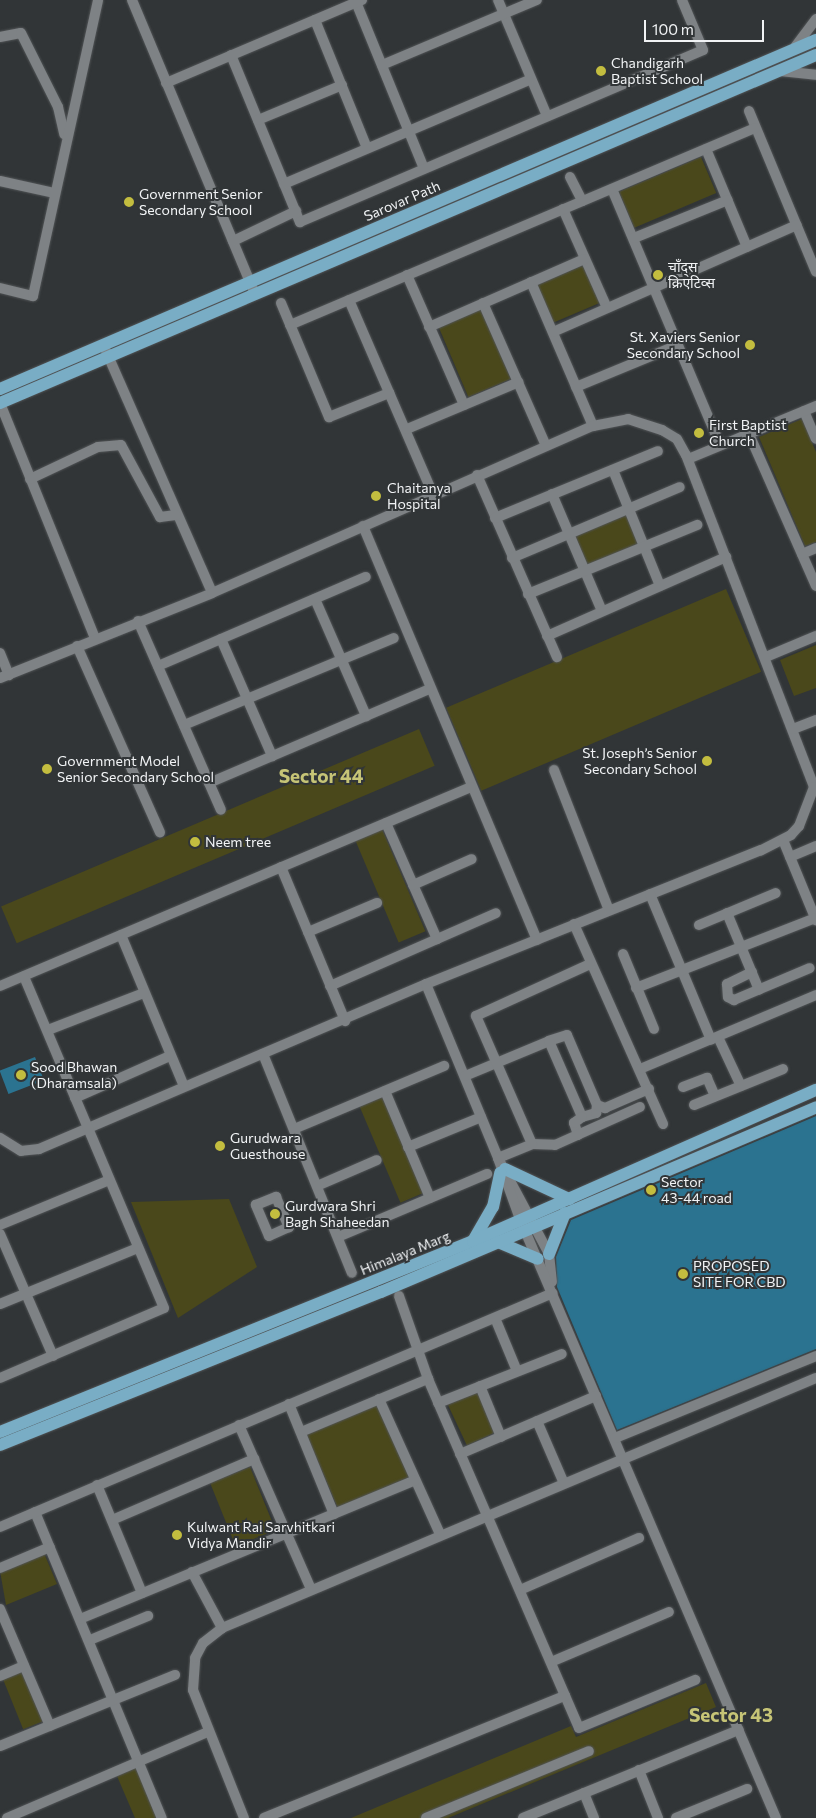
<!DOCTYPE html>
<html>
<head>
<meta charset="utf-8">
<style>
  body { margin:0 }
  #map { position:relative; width:816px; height:1818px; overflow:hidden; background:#313537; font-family:Commissioner,"Noto Sans Devanagari",sans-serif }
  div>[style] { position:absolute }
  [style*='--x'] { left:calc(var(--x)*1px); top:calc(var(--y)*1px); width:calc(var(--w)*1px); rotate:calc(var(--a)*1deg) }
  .green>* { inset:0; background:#4a481b; transform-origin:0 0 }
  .building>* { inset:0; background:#2b7390; transform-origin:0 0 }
  .roads { filter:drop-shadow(0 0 1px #515456) drop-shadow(0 0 1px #515456) }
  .minor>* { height:10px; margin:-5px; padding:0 5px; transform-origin:5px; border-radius:5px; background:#7e8285 }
  .major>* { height:12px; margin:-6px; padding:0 6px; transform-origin:6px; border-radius:6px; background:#79adc5 }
  .dots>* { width:14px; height:14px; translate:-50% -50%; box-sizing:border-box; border:2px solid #313537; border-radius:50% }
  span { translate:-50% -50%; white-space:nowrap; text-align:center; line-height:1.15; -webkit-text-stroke:4px #313537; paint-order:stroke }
  .poi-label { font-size:14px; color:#f1f3f5 }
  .left { translate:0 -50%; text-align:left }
  .right { translate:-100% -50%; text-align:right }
  .street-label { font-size:14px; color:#f1f3f5 }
  .district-label { font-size:19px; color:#c6c476; font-weight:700 }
  .scale { position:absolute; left:644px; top:20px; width:120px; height:22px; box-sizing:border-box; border:2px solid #f1f3f5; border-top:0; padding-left:6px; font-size:15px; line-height:18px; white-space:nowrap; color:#f1f3f5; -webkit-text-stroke:4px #313537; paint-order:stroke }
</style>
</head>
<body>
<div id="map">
  <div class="green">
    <i style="left:701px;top:157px;width:39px;height:89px;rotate:67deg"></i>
    <i style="left:584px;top:265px;width:41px;height:51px;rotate:67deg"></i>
    <i style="left:481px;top:309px;width:76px;height:46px;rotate:67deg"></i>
    <i style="clip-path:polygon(802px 419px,816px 452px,816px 542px,805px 546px,759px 437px)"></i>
    <i style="left:627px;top:515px;width:31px;height:57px;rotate:68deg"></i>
    <i style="left:726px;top:589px;width:90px;height:304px;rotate:67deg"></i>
    <i style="clip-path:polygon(816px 645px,816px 688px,794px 696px,780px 660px)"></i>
    <i style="left:419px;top:729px;width:40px;height:454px;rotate:67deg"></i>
    <i style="left:382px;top:829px;width:111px;height:29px;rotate:67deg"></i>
    <i style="left:383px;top:1095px;width:106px;height:26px;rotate:67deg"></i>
    <i style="clip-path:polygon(229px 1199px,257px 1267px,178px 1318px,131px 1202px)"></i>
    <i style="left:477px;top:1389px;width:47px;height:33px;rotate:65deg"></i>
    <i style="left:379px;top:1403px;width:80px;height:79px;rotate:67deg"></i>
    <i style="left:250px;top:1467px;width:68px;height:43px;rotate:68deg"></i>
    <i style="clip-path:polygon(44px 1553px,57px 1584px,6px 1605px,0 1571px)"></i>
    <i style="left:23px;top:1670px;width:55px;height:22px;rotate:68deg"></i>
    <i style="clip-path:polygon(706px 1683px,716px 1707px,448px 1818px,351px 1818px,571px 1726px,576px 1737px)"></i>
    <i style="clip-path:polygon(136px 1768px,157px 1817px,154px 1818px,135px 1818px,117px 1776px)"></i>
  </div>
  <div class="building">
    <i style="left:35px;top:1057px;width:25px;height:38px;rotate:69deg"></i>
    <i style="clip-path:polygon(816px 1116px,816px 1349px,617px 1430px,557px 1287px,556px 1257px,571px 1220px)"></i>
  </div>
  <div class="roads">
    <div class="minor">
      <i style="--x:132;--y:0;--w:319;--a:67.3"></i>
      <i style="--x:498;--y:0;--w:126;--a:67.1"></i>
      <i style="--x:356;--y:2;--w:180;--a:67.8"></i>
      <i style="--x:315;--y:20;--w:138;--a:67.9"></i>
      <i style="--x:0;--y:37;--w:21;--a:-11"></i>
      <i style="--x:21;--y:33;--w:83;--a:63.4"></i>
      <i style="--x:58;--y:107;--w:28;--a:77"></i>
      <i style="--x:795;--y:47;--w:35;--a:-53"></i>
      <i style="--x:231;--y:55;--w:181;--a:67.6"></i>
      <i style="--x:300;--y:222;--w:438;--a:-23.1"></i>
      <i style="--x:703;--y:50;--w:54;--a:-112.8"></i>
      <i style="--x:382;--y:65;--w:168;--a:-22.8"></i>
      <i style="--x:780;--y:71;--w:36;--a:6"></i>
      <i style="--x:166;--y:83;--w:213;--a:-23"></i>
      <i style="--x:749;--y:111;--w:174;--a:67.4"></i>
      <i style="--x:258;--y:120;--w:91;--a:-22.6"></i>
      <i style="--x:706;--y:149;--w:106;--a:67.3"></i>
      <i style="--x:570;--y:177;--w:27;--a:63"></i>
      <i style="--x:0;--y:181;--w:55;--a:12.5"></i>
      <i style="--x:284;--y:184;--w:268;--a:-23"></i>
      <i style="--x:612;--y:189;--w:278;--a:67.1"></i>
      <i style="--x:563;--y:209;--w:108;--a:66"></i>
      <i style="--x:634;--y:238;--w:101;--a:-22"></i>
      <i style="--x:233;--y:241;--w:70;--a:-25.5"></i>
      <i style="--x:407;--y:275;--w:142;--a:66.3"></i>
      <i style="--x:531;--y:282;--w:157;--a:66.7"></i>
      <i style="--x:0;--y:288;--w:34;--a:14"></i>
      <i style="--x:33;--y:296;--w:303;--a:-77.6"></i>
      <i style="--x:349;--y:300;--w:211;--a:66.6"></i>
      <i style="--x:281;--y:303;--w:124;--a:67.2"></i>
      <i style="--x:329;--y:417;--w:65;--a:-21.8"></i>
      <i style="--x:483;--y:303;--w:156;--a:66.2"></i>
      <i style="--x:290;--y:325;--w:505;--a:-22.96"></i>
      <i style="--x:429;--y:327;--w:170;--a:-23.6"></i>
      <i style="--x:553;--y:332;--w:266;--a:-23.7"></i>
      <i style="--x:106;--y:351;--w:264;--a:66.3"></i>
      <i style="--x:576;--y:387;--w:110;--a:-22.4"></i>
      <i style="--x:0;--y:403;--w:253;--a:68"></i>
      <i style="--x:804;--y:411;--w:30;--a:67"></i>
      <i style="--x:407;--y:429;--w:121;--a:-22.8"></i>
      <i style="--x:749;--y:434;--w:166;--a:66.2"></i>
      <i style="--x:688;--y:459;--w:139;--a:-22.5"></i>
      <i style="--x:613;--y:470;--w:125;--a:67.9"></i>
      <i style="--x:477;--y:475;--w:199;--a:66.3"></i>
      <i style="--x:30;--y:479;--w:75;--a:-25.2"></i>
      <i style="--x:98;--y:447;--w:23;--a:-5"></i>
      <i style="--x:121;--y:445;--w:82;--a:61.6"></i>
      <i style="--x:160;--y:517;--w:16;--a:-7"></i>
      <i style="--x:552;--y:494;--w:127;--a:66.9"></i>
      <i style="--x:495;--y:518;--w:176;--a:-22.3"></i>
      <i style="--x:363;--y:526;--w:449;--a:67.2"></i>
      <i style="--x:802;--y:554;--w:15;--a:-23"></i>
      <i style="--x:512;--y:558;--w:182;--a:-22.9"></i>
      <i style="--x:528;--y:594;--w:183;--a:-22.2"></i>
      <i style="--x:315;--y:599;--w:128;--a:66.4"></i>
      <i style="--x:138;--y:621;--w:206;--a:66.3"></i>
      <i style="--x:547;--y:636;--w:196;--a:-23.8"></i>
      <i style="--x:221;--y:639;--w:128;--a:66.4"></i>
      <i style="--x:77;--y:646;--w:204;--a:66"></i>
      <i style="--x:0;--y:653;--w:24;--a:68"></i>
      <i style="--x:766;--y:657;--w:54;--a:-22.8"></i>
      <i style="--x:158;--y:666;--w:226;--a:-23.2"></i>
      <i style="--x:0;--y:678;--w:228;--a:-21.8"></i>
      <i style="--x:212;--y:593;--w:416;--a:-23.7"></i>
      <i style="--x:593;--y:426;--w:36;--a:-11"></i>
      <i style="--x:628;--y:419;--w:36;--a:18"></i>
      <i style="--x:662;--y:430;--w:17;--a:31"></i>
      <i style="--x:677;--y:439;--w:18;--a:61"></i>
      <i style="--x:686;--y:455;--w:356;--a:68.9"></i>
      <i style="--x:814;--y:787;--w:42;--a:111"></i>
      <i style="--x:799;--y:826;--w:12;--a:132"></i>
      <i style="--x:791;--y:835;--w:34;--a:153"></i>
      <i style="--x:761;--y:850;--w:361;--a:158.2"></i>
      <i style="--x:426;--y:984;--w:421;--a:156.9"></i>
      <i style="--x:39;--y:1149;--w:18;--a:174"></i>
      <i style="--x:21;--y:1151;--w:25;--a:-148"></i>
      <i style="--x:184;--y:725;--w:227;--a:-22.5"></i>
      <i style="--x:793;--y:729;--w:25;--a:-21"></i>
      <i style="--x:554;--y:770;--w:150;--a:68.6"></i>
      <i style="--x:209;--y:783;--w:239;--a:-23.1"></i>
      <i style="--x:386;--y:823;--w:127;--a:66.3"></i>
      <i style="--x:783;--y:840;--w:87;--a:67.6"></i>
      <i style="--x:790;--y:857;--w:28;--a:-23"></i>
      <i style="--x:281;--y:867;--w:167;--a:67.4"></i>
      <i style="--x:413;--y:885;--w:64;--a:-23.8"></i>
      <i style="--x:650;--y:894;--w:158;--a:67.3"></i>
      <i style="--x:727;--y:913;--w:83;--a:67.4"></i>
      <i style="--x:574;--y:924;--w:219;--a:66"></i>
      <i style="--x:699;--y:925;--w:83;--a:-22.6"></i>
      <i style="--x:308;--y:932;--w:75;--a:-22.8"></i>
      <i style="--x:121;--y:935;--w:164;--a:67.4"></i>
      <i style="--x:623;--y:954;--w:81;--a:67.5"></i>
      <i style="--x:752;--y:972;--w:28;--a:154"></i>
      <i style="--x:727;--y:984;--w:13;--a:86"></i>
      <i style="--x:728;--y:997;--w:7;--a:27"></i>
      <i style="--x:734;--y:1000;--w:82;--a:-22.8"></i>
      <i style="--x:426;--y:984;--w:188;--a:67.5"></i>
      <i style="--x:498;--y:1158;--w:109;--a:62"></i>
      <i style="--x:549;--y:1254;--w:28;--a:84"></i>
      <i style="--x:0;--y:986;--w:511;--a:-22.9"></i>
      <i style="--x:330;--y:986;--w:181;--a:-23.7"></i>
      <i style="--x:636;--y:988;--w:193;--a:-21.3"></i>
      <i style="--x:48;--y:1030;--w:103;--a:-21.1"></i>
      <i style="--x:718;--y:1037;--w:54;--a:64.9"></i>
      <i style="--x:263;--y:1054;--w:236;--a:67.9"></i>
      <i style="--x:640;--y:1069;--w:191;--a:-22.8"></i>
      <i style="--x:465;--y:1076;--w:91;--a:-22.6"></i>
      <i style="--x:683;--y:1087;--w:26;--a:-21"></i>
      <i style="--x:707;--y:1078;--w:20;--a:66"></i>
      <i style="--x:385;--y:1091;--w:116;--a:67.2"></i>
      <i style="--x:75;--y:1098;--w:104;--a:-23.9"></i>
      <i style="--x:597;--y:1105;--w:76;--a:-113.2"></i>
      <i style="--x:567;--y:1035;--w:19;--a:162"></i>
      <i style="--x:549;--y:1041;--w:83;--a:66.5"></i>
      <i style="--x:582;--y:1117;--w:15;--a:-16"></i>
      <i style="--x:596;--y:1113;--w:8;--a:-83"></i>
      <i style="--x:597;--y:1105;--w:9;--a:21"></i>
      <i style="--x:605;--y:1108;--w:48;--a:-23.4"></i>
      <i style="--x:694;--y:1105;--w:96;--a:-22"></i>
      <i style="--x:294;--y:1129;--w:163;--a:-22.8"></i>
      <i style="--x:578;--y:1135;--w:13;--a:-108"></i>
      <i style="--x:574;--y:1123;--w:10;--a:-37"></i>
      <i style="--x:532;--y:1144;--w:23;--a:2"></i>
      <i style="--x:555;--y:1145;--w:93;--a:-24.1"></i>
      <i style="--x:408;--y:1147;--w:79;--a:-22.3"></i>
      <i style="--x:498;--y:1158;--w:65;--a:70.2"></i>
      <i style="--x:520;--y:1219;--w:651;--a:66.86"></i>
      <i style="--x:498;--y:1158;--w:37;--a:-22"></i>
      <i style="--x:532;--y:1144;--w:140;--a:-113.6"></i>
      <i style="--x:476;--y:1016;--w:125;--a:-24.5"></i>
      <i style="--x:317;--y:1186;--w:65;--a:-23.4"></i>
      <i style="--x:276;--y:1197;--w:33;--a:67"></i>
      <i style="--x:289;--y:1227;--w:22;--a:156"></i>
      <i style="--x:269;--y:1236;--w:34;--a:-113"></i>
      <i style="--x:256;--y:1205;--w:22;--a:-22"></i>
      <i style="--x:0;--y:1225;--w:118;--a:-22.4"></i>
      <i style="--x:0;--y:1234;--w:133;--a:66.5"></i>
      <i style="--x:338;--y:1237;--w:162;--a:-22.9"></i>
      <i style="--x:399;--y:1296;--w:88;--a:70.7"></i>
      <i style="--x:428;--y:1379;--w:380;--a:66.6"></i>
      <i style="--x:579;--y:1728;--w:126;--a:-22.5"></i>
      <i style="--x:0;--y:1304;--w:149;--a:-22.1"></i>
      <i style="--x:495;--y:1318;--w:57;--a:67.5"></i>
      <i style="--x:0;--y:1378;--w:178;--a:-23.1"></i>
      <i style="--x:164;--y:1308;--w:360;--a:-112.9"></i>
      <i style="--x:480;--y:1386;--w:55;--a:67.6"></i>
      <i style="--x:379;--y:1399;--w:148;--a:65.7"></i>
      <i style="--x:438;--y:1403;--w:133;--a:-21.6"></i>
      <i style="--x:289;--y:1404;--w:119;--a:67.8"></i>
      <i style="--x:537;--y:1421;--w:65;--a:66.6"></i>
      <i style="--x:239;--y:1425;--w:179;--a:66.3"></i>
      <i style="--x:301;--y:1432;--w:138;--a:-22.7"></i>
      <i style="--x:615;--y:1438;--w:217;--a:-22.2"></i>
      <i style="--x:460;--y:1454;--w:148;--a:-23.1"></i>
      <i style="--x:97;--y:1485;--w:117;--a:67.4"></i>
      <i style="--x:35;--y:1512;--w:331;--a:67.5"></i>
      <i style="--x:112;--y:1520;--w:155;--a:-23.2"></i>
      <i style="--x:0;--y:1527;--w:600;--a:-22.94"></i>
      <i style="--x:0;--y:1568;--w:54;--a:-22.8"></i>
      <i style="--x:192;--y:1572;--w:64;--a:61.8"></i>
      <i style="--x:520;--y:1590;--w:130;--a:-23.6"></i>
      <i style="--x:0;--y:1609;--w:127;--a:66.9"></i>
      <i style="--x:80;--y:1619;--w:363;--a:-22.5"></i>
      <i style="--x:90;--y:1640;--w:63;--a:-22.5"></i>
      <i style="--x:551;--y:1662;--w:128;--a:-23"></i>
      <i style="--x:0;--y:1676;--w:26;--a:-23"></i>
      <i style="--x:0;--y:1746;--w:189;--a:-22.1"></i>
      <i style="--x:639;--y:1770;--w:52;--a:68.4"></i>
      <i style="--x:584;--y:1793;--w:27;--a:68"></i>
      <i style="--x:7;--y:1818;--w:219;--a:-23.2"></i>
      <i style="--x:244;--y:1818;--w:138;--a:-111.7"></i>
      <i style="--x:193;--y:1690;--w:32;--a:-86"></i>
      <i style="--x:195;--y:1658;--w:17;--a:-62"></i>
      <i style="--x:203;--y:1643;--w:24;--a:-38"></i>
      <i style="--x:222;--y:1628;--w:644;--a:-22.83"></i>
      <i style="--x:264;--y:1818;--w:325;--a:-22.1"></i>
      <i style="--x:426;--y:1818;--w:176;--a:-22.3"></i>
      <i style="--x:523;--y:1818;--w:233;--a:-22.2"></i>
      <i style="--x:676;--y:1818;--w:77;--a:-22.2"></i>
    </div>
    <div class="major">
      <i style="--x:0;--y:389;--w:888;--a:-23.16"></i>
      <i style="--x:0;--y:403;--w:887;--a:-23.1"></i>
      <i style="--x:505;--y:1169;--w:71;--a:25.1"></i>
      <i style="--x:473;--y:1241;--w:39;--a:-60"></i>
      <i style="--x:493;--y:1207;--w:35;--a:-78"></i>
      <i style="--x:498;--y:1242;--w:43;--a:23"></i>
      <i style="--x:549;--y:1254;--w:44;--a:-68.7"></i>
      <i style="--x:0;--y:1432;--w:510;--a:-21.99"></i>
      <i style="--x:473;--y:1241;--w:375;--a:-23.8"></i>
      <i style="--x:0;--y:1445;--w:411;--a:-21.9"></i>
      <i style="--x:381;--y:1292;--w:473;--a:-23"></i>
    </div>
  </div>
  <div class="dots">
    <i style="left:601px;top:71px;background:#c3bd3f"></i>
    <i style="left:129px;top:202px;background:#c3bd3f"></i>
    <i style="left:658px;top:275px;background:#c3bd3f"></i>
    <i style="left:750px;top:345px;background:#c3bd3f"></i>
    <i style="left:699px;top:433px;background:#c3bd3f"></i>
    <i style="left:376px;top:496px;background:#c3bd3f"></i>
    <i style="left:707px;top:761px;background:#c3bd3f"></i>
    <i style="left:47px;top:769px;background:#c3bd3f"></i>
    <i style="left:195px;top:842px;background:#c3bd3f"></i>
    <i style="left:21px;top:1075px;background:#c3bd3f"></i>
    <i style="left:220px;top:1146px;background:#c3bd3f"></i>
    <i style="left:651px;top:1190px;background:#c3bd3f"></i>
    <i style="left:275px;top:1214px;background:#c3bd3f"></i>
    <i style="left:683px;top:1274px;background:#c3bd3f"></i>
    <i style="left:177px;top:1535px;background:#c3bd3f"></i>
  </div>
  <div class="poi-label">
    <span class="left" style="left:611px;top:71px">Chandigarh<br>Baptist School</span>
    <span class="left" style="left:139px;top:202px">Government Senior<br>Secondary School</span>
    <span class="left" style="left:668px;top:275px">चाँद्स<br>क्रिएटिव्स</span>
    <span class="right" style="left:740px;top:345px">St. Xaviers Senior<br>Secondary School</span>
    <span class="left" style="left:709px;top:433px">First Baptist<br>Church</span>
    <span class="left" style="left:387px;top:496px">Chaitanya<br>Hospital</span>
    <span class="right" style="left:697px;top:761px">St. Joseph’s Senior<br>Secondary School</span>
    <span class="left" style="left:57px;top:769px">Government Model<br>Senior Secondary School</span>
    <span class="left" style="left:205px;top:842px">Neem tree</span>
    <span class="left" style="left:31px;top:1075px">Sood Bhawan<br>(Dharamsala)</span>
    <span class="left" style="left:230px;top:1146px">Gurudwara<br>Guesthouse</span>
    <span class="left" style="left:661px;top:1190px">Sector<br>43-44 road</span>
    <span class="left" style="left:285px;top:1214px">Gurdwara Shri<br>Bagh Shaheedan</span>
    <span class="left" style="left:693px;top:1274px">PROPOSED<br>SITE FOR CBD</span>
    <span class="left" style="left:187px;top:1535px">Kulwant Rai Sarvhitkari<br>Vidya Mandir</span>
  </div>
  <div class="street-label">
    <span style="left:402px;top:201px;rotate:-23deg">Sarovar Path</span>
    <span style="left:405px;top:1253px;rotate:-22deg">Himalaya Marg</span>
  </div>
  <div class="district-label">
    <span style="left:321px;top:776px">Sector 44</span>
    <span style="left:731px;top:1715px">Sector 43</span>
  </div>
  <div class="scale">100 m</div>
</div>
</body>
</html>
